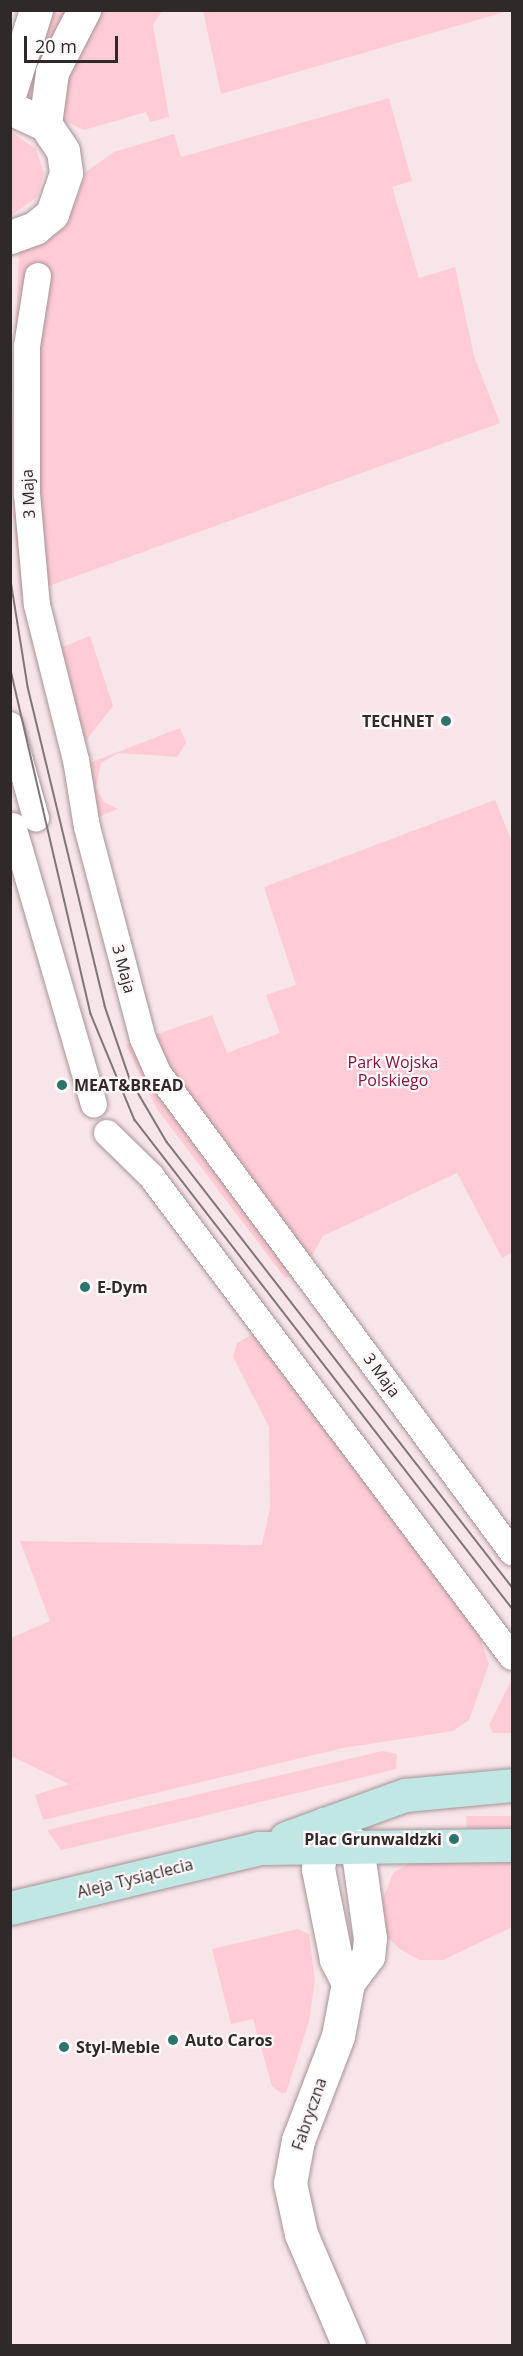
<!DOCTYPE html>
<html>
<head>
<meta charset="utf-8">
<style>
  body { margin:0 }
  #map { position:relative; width:523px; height:2356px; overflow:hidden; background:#f8e5e9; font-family:"Open Sans",sans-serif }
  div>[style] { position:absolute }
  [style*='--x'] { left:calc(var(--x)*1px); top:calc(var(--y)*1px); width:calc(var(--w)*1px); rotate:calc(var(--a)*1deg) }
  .green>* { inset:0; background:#ffcbd6 }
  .roads { filter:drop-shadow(0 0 2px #a59497) drop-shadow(0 0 2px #a59497) }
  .pedestrian>* { height:26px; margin:-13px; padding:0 13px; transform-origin:13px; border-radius:13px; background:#fff }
  .minor>* { height:33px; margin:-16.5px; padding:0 16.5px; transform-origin:16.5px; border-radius:16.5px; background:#fff }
  .secondary>* { height:33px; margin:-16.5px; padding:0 16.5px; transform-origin:16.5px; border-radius:16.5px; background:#c1e7e4 }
  .tram>* { height:1.5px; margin:-0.75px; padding:0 0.75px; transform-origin:0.75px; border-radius:0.75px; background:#817578 }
  .dots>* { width:16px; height:16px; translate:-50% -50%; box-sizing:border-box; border:3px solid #fef6f7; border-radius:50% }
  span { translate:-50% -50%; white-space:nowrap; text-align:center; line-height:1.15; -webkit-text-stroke:4.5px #fef6f7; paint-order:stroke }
  .street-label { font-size:16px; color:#30292a }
  .poi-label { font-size:16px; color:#30292a; font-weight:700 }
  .right { translate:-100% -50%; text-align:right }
  .left { translate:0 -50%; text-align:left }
  .park-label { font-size:16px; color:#861341 }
  .frame { position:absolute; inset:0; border:12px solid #30292a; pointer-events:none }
  .scale { position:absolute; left:24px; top:36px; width:94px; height:27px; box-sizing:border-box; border:3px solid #30292a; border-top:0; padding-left:8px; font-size:18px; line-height:21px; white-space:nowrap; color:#30292a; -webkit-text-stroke:4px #fef6f7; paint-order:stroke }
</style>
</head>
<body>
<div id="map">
  <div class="green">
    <i style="clip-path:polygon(512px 10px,221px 94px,203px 11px,203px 10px)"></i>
    <i style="clip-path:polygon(45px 11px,66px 11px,31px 97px,25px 99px,20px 88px)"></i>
    <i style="clip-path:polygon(101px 11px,162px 11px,153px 25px,169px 117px,150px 122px,146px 112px,84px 130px,61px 119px,63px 74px)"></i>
    <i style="clip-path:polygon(389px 98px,412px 181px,392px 187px,419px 278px,455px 267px,474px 356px,500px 423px,21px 596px,10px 476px,19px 251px,52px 236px,74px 206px,86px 172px,114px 152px,174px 134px,181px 157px)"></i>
    <i style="clip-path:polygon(10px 131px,36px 149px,44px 173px,37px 197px,11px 216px)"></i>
    <i style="clip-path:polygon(90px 636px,113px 706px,84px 743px,57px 649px)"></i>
    <i style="clip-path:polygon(180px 728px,186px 743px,177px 757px,118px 753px,101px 763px,96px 788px,104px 802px,118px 809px,93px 819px,82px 775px,92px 762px)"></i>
    <i style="clip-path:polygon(495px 800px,512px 842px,512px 1253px,502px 1258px,457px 1173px,323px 1236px,304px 1271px,285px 1278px,157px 1109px,126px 1045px,212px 1015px,227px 1053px,280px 1033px,266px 995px,296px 985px,264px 887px)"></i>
    <i style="clip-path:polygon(255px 1333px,478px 1631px,489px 1664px,469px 1720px,453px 1731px,343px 1748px,43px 1820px,35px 1795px,69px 1784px,11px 1756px,11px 1638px,50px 1621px,20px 1541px,262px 1545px,270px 1508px,269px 1427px,233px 1357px,237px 1343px)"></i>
    <i style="clip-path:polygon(512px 1679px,512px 1733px,493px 1733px,489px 1725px)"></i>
    <i style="clip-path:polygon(383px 1751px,397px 1754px,396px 1769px,154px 1828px,61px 1850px,47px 1830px)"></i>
    <i style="clip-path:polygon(466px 1816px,512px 1816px,512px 1832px,467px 1828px)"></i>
    <i style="clip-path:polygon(415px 1860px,512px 1860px,512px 1927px,443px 1960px,420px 1960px,401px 1950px,387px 1937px,381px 1904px,393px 1873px)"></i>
    <i style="clip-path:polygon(298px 1929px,309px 1934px,315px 1981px,309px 2021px,286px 2093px,281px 2093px,272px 2086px,253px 2019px,231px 2024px,212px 1949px)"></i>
  </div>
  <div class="roads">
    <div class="pedestrian">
      <i style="--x:38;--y:276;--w:71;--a:98.9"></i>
      <i style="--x:27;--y:346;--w:148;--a:90"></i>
      <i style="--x:27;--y:494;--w:111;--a:84.9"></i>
      <i style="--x:37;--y:605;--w:160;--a:75.9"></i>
      <i style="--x:76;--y:760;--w:68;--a:80.7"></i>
      <i style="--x:87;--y:827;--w:219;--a:75.2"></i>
      <i style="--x:143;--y:1039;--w:37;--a:66"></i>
      <i style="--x:158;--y:1073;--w:596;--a:53.53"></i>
      <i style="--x:10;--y:725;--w:97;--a:74.4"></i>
      <i style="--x:13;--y:826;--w:290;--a:73.8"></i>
      <i style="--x:107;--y:1133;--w:62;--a:44.3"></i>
      <i style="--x:151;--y:1176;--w:601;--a:53.11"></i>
    </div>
    <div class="minor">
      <i style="--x:10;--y:92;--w:86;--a:-72.4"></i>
      <i style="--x:10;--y:108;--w:38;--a:25"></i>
      <i style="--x:45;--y:124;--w:32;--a:56"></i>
      <i style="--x:63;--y:151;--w:22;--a:82"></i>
      <i style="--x:66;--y:173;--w:43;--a:108.9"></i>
      <i style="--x:52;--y:214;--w:22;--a:141"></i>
      <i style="--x:35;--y:228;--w:27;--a:160"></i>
      <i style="--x:45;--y:124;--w:52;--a:-82.3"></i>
      <i style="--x:52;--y:72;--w:70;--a:-62.7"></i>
      <i style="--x:348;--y:1983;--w:27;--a:-117"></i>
      <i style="--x:336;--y:1959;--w:92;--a:-101.3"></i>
      <i style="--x:318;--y:1869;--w:45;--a:-82.4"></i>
      <i style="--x:324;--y:1824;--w:40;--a:34"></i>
      <i style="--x:357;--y:1846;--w:93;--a:82"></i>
      <i style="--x:370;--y:1938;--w:18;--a:96"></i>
      <i style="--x:368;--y:1956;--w:34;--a:127"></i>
      <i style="--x:348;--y:1983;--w:54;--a:100.7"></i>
      <i style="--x:338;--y:2036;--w:111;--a:111"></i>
      <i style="--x:298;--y:2140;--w:44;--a:100.5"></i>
      <i style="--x:290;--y:2183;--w:52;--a:77.8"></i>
      <i style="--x:301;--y:2234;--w:122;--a:66.8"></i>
    </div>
    <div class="secondary">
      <i style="--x:286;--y:1838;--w:127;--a:-19.9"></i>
      <i style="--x:405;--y:1795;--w:107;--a:-5.3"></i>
      <i style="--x:10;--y:1908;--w:256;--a:-13.5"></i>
      <i style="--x:259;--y:1848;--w:253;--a:-0.7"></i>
    </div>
  </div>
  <div class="tram">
    <i style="--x:10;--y:172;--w:125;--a:90"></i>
    <i style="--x:10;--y:574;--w:114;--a:80.9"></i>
    <i style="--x:28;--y:687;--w:328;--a:76.4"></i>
    <i style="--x:105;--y:1006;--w:77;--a:71.1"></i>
    <i style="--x:130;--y:1079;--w:73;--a:59.6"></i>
    <i style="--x:167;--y:1142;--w:563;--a:52.21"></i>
    <i style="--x:10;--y:666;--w:357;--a:76.9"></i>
    <i style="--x:91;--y:1014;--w:115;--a:67.5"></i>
    <i style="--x:135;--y:1120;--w:617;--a:52.31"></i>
  </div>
  <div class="dots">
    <i style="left:446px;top:721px;background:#2d746d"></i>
    <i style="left:62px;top:1085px;background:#2d746d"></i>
    <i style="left:85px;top:1287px;background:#2d746d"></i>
    <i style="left:454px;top:1839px;background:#2d746d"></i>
    <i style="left:173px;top:2040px;background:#2d746d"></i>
    <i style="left:64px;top:2047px;background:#2d746d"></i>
  </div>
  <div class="street-label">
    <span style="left:28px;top:494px;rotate:-93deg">3 Maja</span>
    <span style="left:124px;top:969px;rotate:75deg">3 Maja</span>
    <span style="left:382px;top:1375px;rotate:54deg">3 Maja</span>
    <span style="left:135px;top:1878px;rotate:-14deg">Aleja Tysiąclecia</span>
    <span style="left:309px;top:2114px;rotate:-71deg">Fabryczna</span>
  </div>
  <div class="poi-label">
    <span class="right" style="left:434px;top:721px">TECHNET</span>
    <span class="left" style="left:74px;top:1085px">MEAT&amp;BREAD</span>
    <span class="left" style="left:97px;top:1287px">E-Dym</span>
    <span class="right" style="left:442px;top:1839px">Plac Grunwaldzki</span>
    <span class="left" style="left:185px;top:2040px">Auto Caros</span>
    <span class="left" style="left:76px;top:2047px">Styl-Meble</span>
  </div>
  <div class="park-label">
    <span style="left:393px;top:1071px">Park Wojska<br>Polskiego</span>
  </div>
  <div class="frame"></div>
  <div class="scale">20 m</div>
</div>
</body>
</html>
